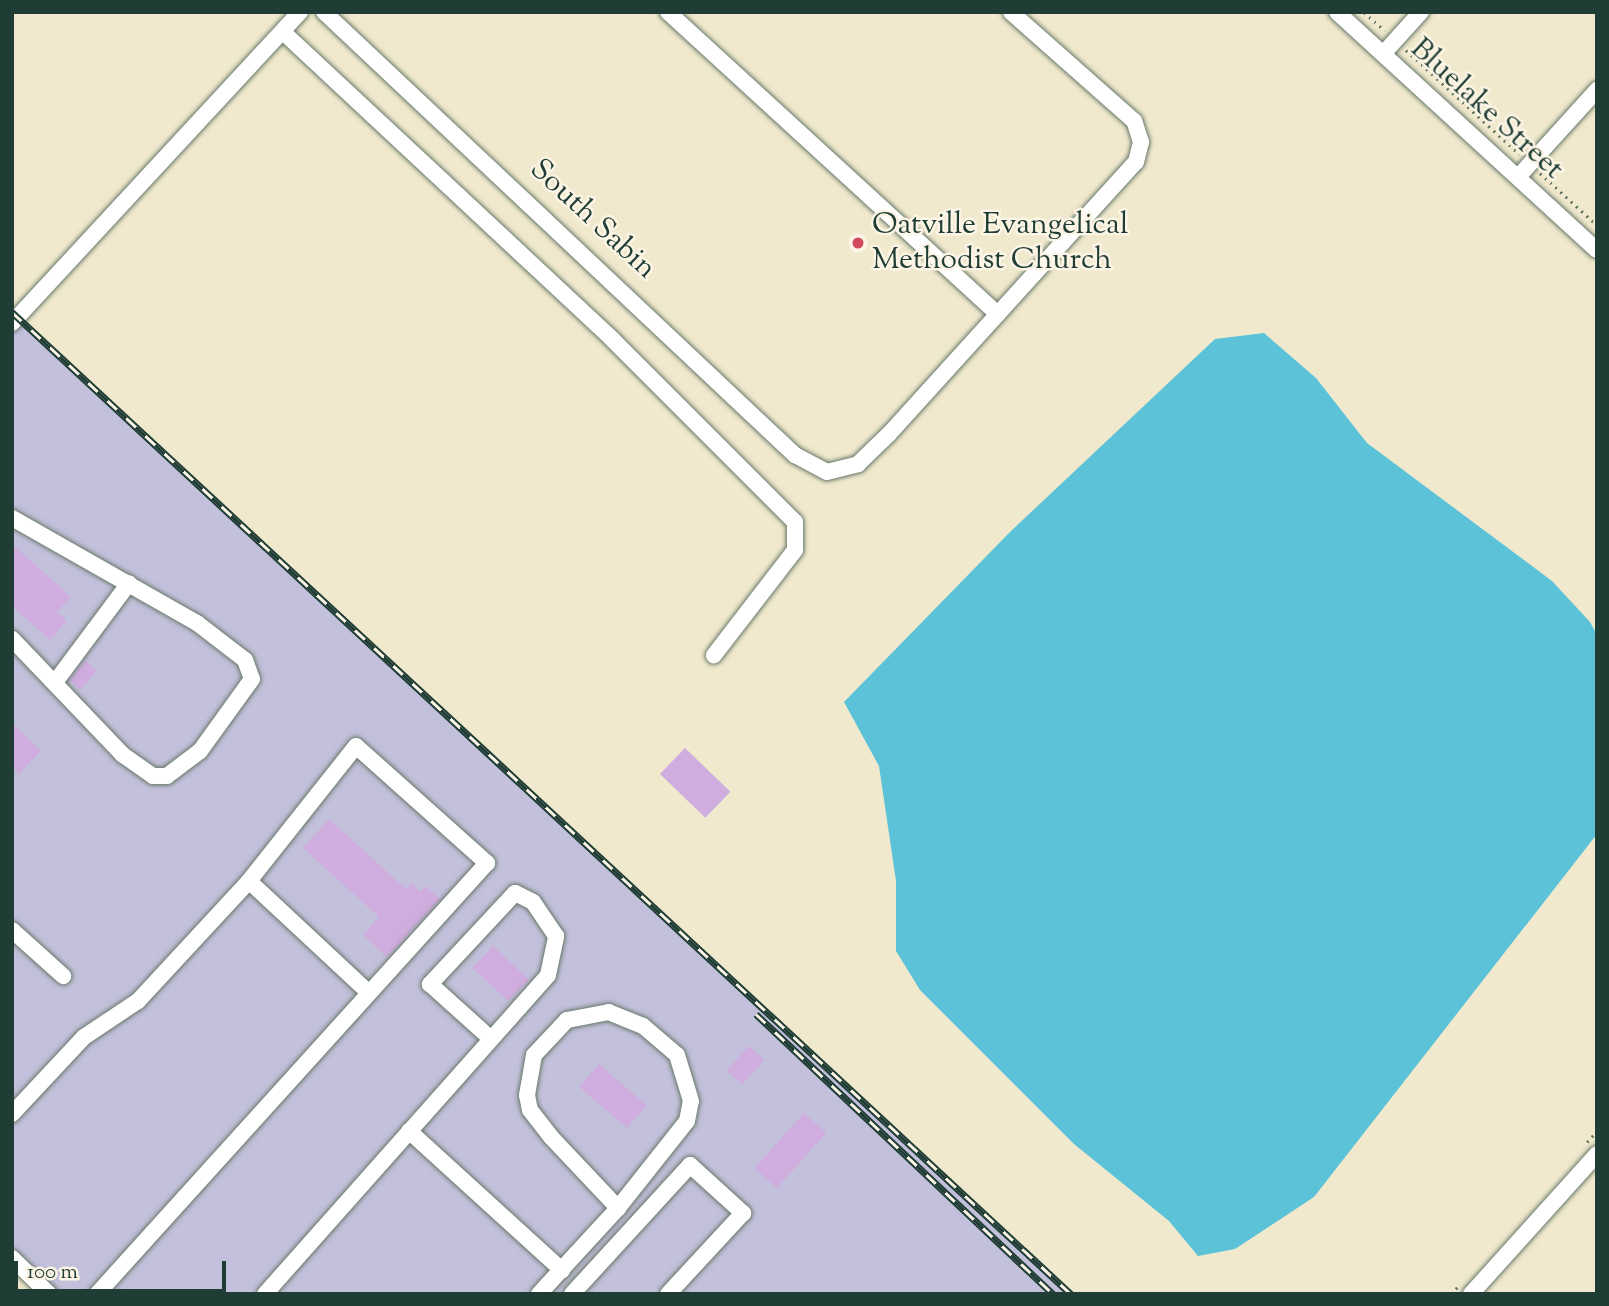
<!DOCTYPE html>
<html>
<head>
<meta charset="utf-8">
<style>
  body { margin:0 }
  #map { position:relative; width:1609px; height:1306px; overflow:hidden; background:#f0e9cd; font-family:"Sorts Mill Goudy",serif }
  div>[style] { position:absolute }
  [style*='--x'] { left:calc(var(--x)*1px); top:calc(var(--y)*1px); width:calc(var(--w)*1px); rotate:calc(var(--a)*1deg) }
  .industrial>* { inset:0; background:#c3c0db }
  .water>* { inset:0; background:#5bc2d8 }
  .building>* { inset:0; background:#cfadde; transform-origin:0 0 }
  .path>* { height:2.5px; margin-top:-1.25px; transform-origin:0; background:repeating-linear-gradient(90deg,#68796a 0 2px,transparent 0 7px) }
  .roads { filter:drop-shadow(0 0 2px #68796a) drop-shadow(0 0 2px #68796a) }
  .minor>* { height:16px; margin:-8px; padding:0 8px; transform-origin:8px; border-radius:8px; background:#fff }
  .rail>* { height:7px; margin-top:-3.5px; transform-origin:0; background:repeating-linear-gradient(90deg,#fcf5e5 0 13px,#1f3d34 0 26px); box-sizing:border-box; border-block:2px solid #1f3d34 }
  .dots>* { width:19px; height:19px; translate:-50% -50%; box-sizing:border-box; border:4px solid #fcf5e5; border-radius:50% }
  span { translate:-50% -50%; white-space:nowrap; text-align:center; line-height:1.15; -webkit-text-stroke:5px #fcf5e5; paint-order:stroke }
  .street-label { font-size:30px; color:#1f3d34 }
  .poi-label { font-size:30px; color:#1f3d34 }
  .left { translate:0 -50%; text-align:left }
  .frame { position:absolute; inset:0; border:14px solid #1f3d34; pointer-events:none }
  .scale { position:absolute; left:14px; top:1261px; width:212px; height:32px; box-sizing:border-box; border:4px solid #1f3d34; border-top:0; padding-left:9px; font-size:21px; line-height:24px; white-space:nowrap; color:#1f3d34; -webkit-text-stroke:5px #fcf5e5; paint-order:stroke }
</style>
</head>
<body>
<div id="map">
  <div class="industrial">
    <i style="clip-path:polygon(18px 317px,1072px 1294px,52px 1294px,12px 1257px,12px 323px)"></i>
  </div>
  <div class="water">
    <i style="clip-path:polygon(1264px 333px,1316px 378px,1367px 443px,1552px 581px,1590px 622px,1597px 635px,1597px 834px,1314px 1197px,1235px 1249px,1198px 1256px,1169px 1221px,1074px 1144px,920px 990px,896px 951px,896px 881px,879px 766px,844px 702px,1011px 531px,1215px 339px)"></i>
  </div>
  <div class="building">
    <i style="clip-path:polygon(12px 544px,71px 597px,57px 612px,67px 621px,50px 640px,12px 606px)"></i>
    <i style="clip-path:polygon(85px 660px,97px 671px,80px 690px,70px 680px)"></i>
    <i style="clip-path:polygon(12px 723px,41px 751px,19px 774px,12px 767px)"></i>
    <i style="left:685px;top:748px;width:63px;height:36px;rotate:44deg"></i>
    <i style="clip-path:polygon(329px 819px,406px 889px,411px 883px,421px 892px,426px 886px,440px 899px,387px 957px,363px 935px,379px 917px,303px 848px)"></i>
    <i style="left:493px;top:946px;width:49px;height:30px;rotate:43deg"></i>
    <i style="left:749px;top:1046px;width:21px;height:33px;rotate:43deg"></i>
    <i style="left:599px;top:1064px;width:63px;height:30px;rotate:41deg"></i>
    <i style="left:804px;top:1113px;width:30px;height:74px;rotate:42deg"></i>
  </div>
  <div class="path">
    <i style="--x:1364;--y:12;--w:28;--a:42"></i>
    <i style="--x:1406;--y:50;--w:154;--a:42.6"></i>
    <i style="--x:1540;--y:173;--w:77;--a:42.4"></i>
    <i style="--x:1587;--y:1142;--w:15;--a:-48"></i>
    <i style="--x:1451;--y:1294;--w:12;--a:-48"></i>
  </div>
  <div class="roads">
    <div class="minor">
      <i style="--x:324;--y:12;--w:647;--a:43.25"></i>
      <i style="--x:795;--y:455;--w:36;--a:28"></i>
      <i style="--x:827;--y:472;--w:32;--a:-14"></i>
      <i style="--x:858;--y:464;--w:43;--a:-44.1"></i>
      <i style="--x:889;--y:434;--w:367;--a:-47.8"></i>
      <i style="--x:1136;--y:162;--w:21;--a:-76"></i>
      <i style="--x:1141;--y:142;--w:22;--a:-108"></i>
      <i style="--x:1134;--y:121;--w:164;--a:-138.5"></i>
      <i style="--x:668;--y:12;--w:447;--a:42.5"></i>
      <i style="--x:1337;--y:12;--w:352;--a:42.5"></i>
      <i style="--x:283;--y:32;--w:451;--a:43"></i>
      <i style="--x:613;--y:340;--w:257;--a:45"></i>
      <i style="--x:795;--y:522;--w:28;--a:90"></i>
      <i style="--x:795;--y:550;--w:133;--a:127.6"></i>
      <i style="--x:1383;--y:54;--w:57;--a:-47.9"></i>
      <i style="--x:1518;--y:177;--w:118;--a:-47.8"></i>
      <i style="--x:12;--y:323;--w:424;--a:-47.2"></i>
      <i style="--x:12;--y:518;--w:213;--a:29.6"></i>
      <i style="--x:197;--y:623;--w:61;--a:37.6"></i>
      <i style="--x:245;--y:660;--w:20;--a:70"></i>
      <i style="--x:252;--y:679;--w:89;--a:125.8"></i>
      <i style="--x:200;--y:751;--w:41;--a:142.9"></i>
      <i style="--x:167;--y:776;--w:14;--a:180"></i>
      <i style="--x:153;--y:776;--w:37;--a:-145"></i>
      <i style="--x:123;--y:755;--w:161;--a:-133.7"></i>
      <i style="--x:56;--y:681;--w:122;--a:-53.3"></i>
      <i style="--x:249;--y:881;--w:161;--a:43"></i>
      <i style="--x:12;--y:930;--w:69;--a:42"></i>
      <i style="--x:12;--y:1114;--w:105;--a:-46.9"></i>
      <i style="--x:84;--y:1037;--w:65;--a:-33.7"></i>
      <i style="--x:138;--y:1001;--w:163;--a:-47.2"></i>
      <i style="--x:249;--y:881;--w:172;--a:-51.6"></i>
      <i style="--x:356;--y:746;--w:176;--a:41.8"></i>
      <i style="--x:487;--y:863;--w:581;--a:132.14"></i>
      <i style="--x:409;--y:1131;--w:207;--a:42.3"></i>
      <i style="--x:12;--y:1258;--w:52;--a:44.2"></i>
      <i style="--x:265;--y:1294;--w:426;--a:-48.4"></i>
      <i style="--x:548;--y:975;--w:40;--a:-78"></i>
      <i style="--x:556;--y:936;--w:41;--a:-124.1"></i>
      <i style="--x:533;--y:902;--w:20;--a:-153"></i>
      <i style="--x:515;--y:893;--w:125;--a:133"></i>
      <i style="--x:430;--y:984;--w:82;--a:42"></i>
      <i style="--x:539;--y:1294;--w:117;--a:-47.4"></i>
      <i style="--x:618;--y:1208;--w:111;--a:-51.6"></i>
      <i style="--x:687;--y:1121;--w:20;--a:-79"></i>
      <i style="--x:691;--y:1101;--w:48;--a:-106.9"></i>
      <i style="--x:677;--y:1055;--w:45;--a:-139.5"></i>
      <i style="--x:643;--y:1026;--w:37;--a:-158"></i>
      <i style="--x:609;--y:1012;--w:43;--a:169.2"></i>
      <i style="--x:567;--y:1020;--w:48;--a:133.3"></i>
      <i style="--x:534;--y:1055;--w:41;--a:99.9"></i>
      <i style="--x:527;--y:1095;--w:15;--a:79"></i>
      <i style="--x:530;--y:1110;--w:34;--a:52"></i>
      <i style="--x:551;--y:1137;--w:98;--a:46.7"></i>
      <i style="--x:572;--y:1294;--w:175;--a:-47.5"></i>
      <i style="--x:690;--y:1165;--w:72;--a:42.2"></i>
      <i style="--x:743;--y:1213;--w:110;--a:132.8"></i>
      <i style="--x:1471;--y:1294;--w:188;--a:-48"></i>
    </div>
  </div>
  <div class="rail">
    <i style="--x:12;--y:312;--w:1444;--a:42.84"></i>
    <i style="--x:756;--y:1014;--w:408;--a:43.3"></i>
  </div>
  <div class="dots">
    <i style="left:858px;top:243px;background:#d1495b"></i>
  </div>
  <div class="street-label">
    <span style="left:1486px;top:110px;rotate:42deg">Bluelake Street</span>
    <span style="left:592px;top:220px;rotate:43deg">South Sabin</span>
  </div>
  <div class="poi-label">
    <span class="left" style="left:872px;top:243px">Oatville Evangelical<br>Methodist Church</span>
  </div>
  <div class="frame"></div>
  <div class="scale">100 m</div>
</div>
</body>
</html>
